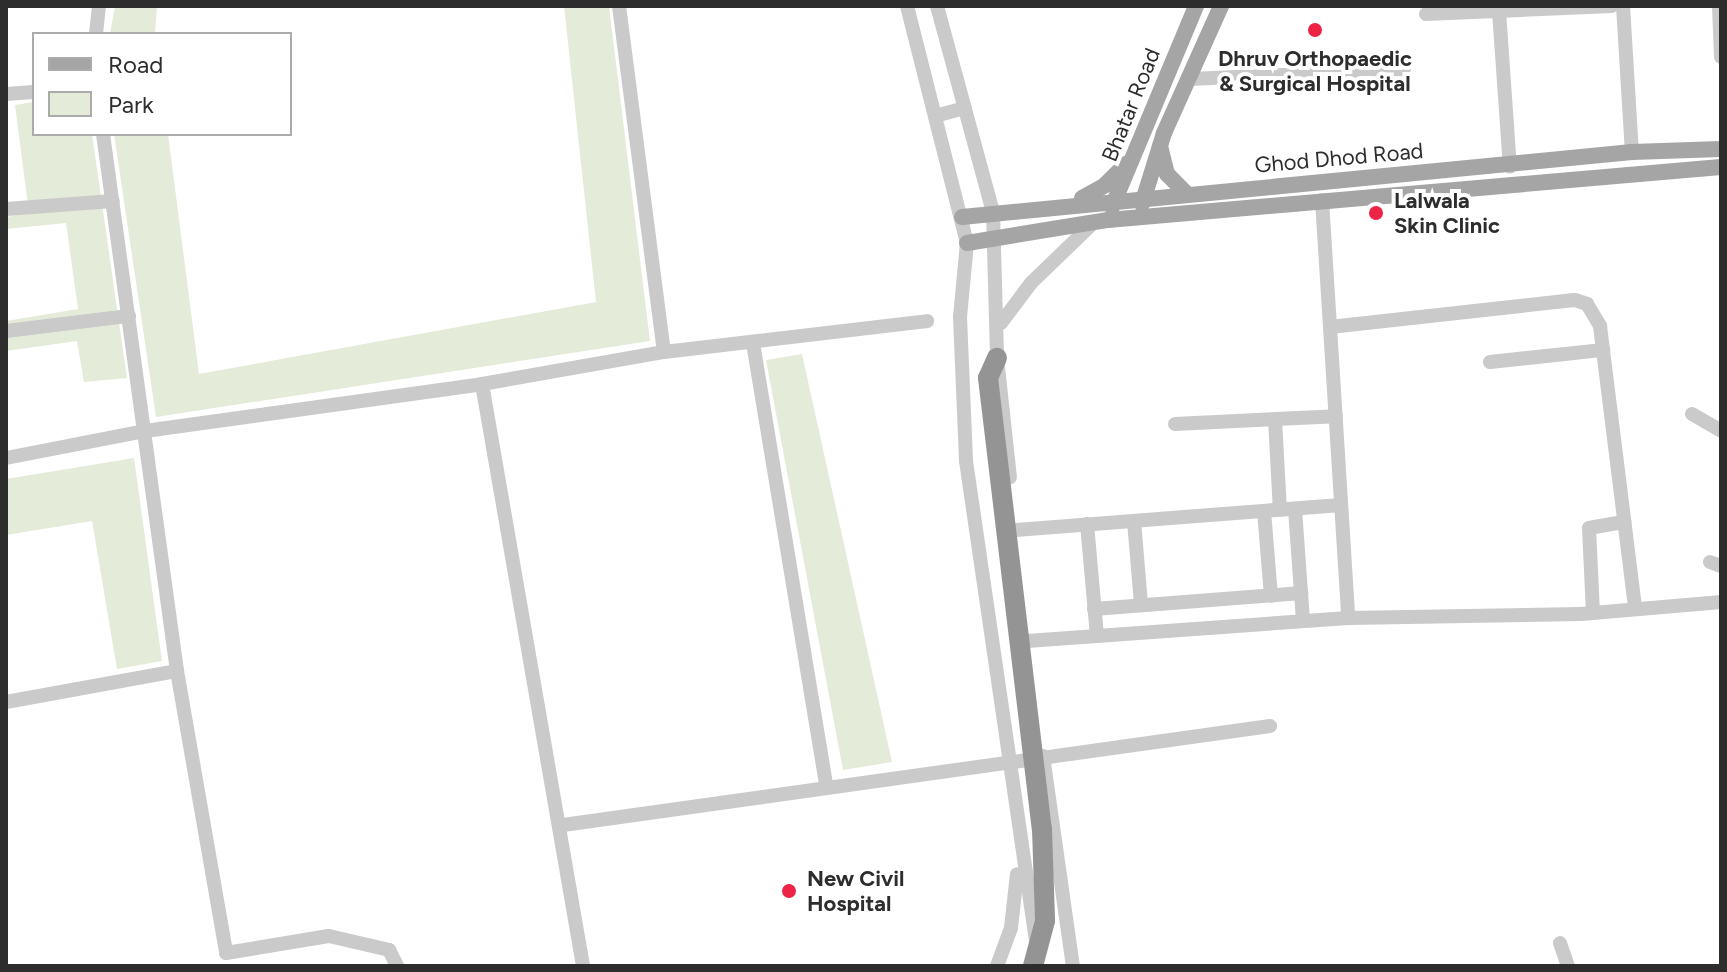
<!DOCTYPE html>
<html>
<head>
<meta charset="utf-8">
<style>
  body { margin:0 }
  #map { position:relative; width:1727px; height:972px; overflow:hidden; background:#fff; font-family:Figtree,sans-serif }
  div>[style] { position:absolute }
  [style*='--x'] { left:calc(var(--x)*1px); top:calc(var(--y)*1px); width:calc(var(--w)*1px); rotate:calc(var(--a)*1deg) }
  .green>* { inset:0; background:#e5ebd9 }
  .minor>* { height:14px; margin:-7px; padding:0 7px; transform-origin:7px; border-radius:7px; background:#cacaca }
  .major>* { height:16px; margin:-8px; padding:0 8px; transform-origin:8px; border-radius:8px; background:#a5a5a5 }
  .highway>* { height:20px; margin:-10px; padding:0 10px; transform-origin:10px; border-radius:10px; background:#949494 }
  .highway-bridge>* { height:20px; margin:-10px; padding:0 10px; transform-origin:10px; border-radius:10px; background:#949494 }
  .dots>* { width:22px; height:22px; translate:-50% -50%; box-sizing:border-box; border:4px solid #fff; border-radius:50% }
  span { translate:-50% -50%; white-space:nowrap; text-align:center; line-height:1.15; -webkit-text-stroke:8px #fff; paint-order:stroke }
  .poi-label { font-size:22px; color:#2d2d2d; font-weight:700 }
  .left { translate:0 -50%; text-align:left }
  .street-label { font-size:22px; color:#2d2d2d }
  .frame { position:absolute; inset:0; border:8px solid #2d2d2d; pointer-events:none }
  .legend { position:absolute; left:32px; top:32px; width:260px; height:104px; box-sizing:border-box; background:#fff; border:2px solid #ababab; margin:0; padding:10px 14px; list-style:none; font-size:24px; color:#2d2d2d }
  .legend li { display:flex; align-items:center; gap:16px; height:40px }
  .legend b { width:40px; border:2px solid #ababab }
</style>
</head>
<body>
<div id="map">
  <div class="green">
    <i style="clip-path:polygon(115px 6px,157px 6px,155px 34px,110px 34px)"></i>
    <i style="clip-path:polygon(564px 6px,609px 6px,650px 341px,156px 417px,114px 134px,168px 134px,199px 374px,596px 302px)"></i>
    <i style="clip-path:polygon(34px 102px,34px 134px,92px 134px,127px 378px,84px 382px,77px 341px,6px 351px,6px 321px,78px 309px,66px 223px,6px 229px,6px 217px,29px 213px,15px 105px)"></i>
    <i style="clip-path:polygon(802px 354px,892px 762px,843px 770px,766px 360px)"></i>
    <i style="clip-path:polygon(134px 458px,162px 661px,117px 669px,92px 521px,6px 535px,6px 479px)"></i>
  </div>
  <div class="minor">
    <i style="--x:619;--y:6;--w:349;--a:82.6"></i>
    <i style="--x:907;--y:6;--w:244;--a:75.8"></i>
    <i style="--x:967;--y:243;--w:74;--a:95.4"></i>
    <i style="--x:960;--y:317;--w:144;--a:87.6"></i>
    <i style="--x:966;--y:461;--w:486;--a:81.7"></i>
    <i style="--x:937;--y:6;--w:213;--a:74.8"></i>
    <i style="--x:993;--y:212;--w:146;--a:88.4"></i>
    <i style="--x:997;--y:358;--w:120;--a:83.8"></i>
    <i style="--x:1623;--y:6;--w:146;--a:86.5"></i>
    <i style="--x:1719;--y:6;--w:51;--a:87.8"></i>
    <i style="--x:1499;--y:11;--w:156;--a:86"></i>
    <i style="--x:1426;--y:14;--w:186;--a:-2.5"></i>
    <i style="--x:96;--y:34;--w:28;--a:-84"></i>
    <i style="--x:1189;--y:79;--w:215;--a:-2.4"></i>
    <i style="--x:6;--y:94;--w:28;--a:-4"></i>
    <i style="--x:935;--y:116;--w:31;--a:-15"></i>
    <i style="--x:103;--y:134;--w:542;--a:82.15"></i>
    <i style="--x:177;--y:671;--w:286;--a:80.1"></i>
    <i style="--x:226;--y:953;--w:104;--a:-9.4"></i>
    <i style="--x:329;--y:936;--w:62;--a:13.1"></i>
    <i style="--x:389;--y:950;--w:18;--a:63"></i>
    <i style="--x:1322;--y:200;--w:419;--a:86.4"></i>
    <i style="--x:6;--y:209;--w:107;--a:-4.3"></i>
    <i style="--x:1001;--y:323;--w:50;--a:-53.1"></i>
    <i style="--x:1031;--y:283;--w:85;--a:-44"></i>
    <i style="--x:1330;--y:327;--w:246;--a:-6.3"></i>
    <i style="--x:1575;--y:300;--w:13;--a:18"></i>
    <i style="--x:1587;--y:304;--w:26;--a:59"></i>
    <i style="--x:1600;--y:326;--w:285;--a:82.9"></i>
    <i style="--x:6;--y:331;--w:124;--a:-7"></i>
    <i style="--x:753;--y:343;--w:449;--a:80.6"></i>
    <i style="--x:1490;--y:362;--w:114;--a:-6.1"></i>
    <i style="--x:482;--y:384;--w:591;--a:80.15"></i>
    <i style="--x:1692;--y:414;--w:34;--a:30"></i>
    <i style="--x:1275;--y:419;--w:91;--a:86.9"></i>
    <i style="--x:1175;--y:424;--w:161;--a:-2.8"></i>
    <i style="--x:6;--y:458;--w:142;--a:-11"></i>
    <i style="--x:145;--y:431;--w:340;--a:-7.9"></i>
    <i style="--x:482;--y:384;--w:185;--a:-10"></i>
    <i style="--x:664;--y:352;--w:265;--a:-6.7"></i>
    <i style="--x:1295;--y:509;--w:112;--a:85.9"></i>
    <i style="--x:1264;--y:511;--w:85;--a:85.3"></i>
    <i style="--x:1134;--y:521;--w:84;--a:85.2"></i>
    <i style="--x:1087;--y:524;--w:112;--a:84.9"></i>
    <i style="--x:1015;--y:530;--w:327;--a:-4.4"></i>
    <i style="--x:1710;--y:562;--w:12;--a:20"></i>
    <i style="--x:1094;--y:609;--w:208;--a:-4.4"></i>
    <i style="--x:1593;--y:613;--w:85;--a:-92.7"></i>
    <i style="--x:1589;--y:528;--w:36;--a:-10"></i>
    <i style="--x:1027;--y:641;--w:322;--a:-4.1"></i>
    <i style="--x:1348;--y:618;--w:233;--a:-1"></i>
    <i style="--x:1581;--y:614;--w:141;--a:-4.9"></i>
    <i style="--x:6;--y:702;--w:174;--a:-10.3"></i>
    <i style="--x:1043;--y:756;--w:212;--a:81.9"></i>
    <i style="--x:563;--y:825;--w:714;--a:-7.97"></i>
    <i style="--x:1560;--y:943;--w:24;--a:71"></i>
    <i style="--x:997;--y:966;--w:40;--a:-69.8"></i>
    <i style="--x:1011;--y:928;--w:54;--a:-83.7"></i>
  </div>
  <div class="major">
    <i style="--x:1160;--y:146;--w:29;--a:76"></i>
    <i style="--x:1167;--y:174;--w:27;--a:45"></i>
    <i style="--x:1082;--y:198;--w:26;--a:-29"></i>
    <i style="--x:1105;--y:185;--w:30;--a:-45"></i>
    <i style="--x:1142;--y:204;--w:74;--a:-72.8"></i>
    <i style="--x:1164;--y:133;--w:139;--a:-65.8"></i>
    <i style="--x:1112;--y:207;--w:218;--a:-67.3"></i>
    <i style="--x:962;--y:217;--w:673;--a:-5.54"></i>
    <i style="--x:1632;--y:152;--w:89;--a:-1.9"></i>
    <i style="--x:967;--y:243;--w:143;--a:-9.3"></i>
    <i style="--x:1108;--y:220;--w:615;--a:-4.94"></i>
  </div>
  <div class="highway">
    <i style="--x:988;--y:378;--w:22;--a:-66"></i>
  </div>
  <div class="highway-bridge">
    <i style="--x:988;--y:378;--w:454;--a:83.2"></i>
    <i style="--x:1042;--y:829;--w:92;--a:88.1"></i>
    <i style="--x:1045;--y:921;--w:47;--a:104.9"></i>
  </div>
  <div class="dots">
    <i style="left:1315px;top:30px;background:#ee2447"></i>
    <i style="left:1376px;top:213px;background:#ee2447"></i>
    <i style="left:789px;top:891px;background:#ee2447"></i>
  </div>
  <div class="poi-label">
    <span style="left:1315px;top:71px">Dhruv Orthopaedic<br>&amp; Surgical Hospital</span>
    <span class="left" style="left:1394px;top:213px">Lalwala<br>Skin Clinic</span>
    <span class="left" style="left:807px;top:891px">New Civil<br>Hospital</span>
  </div>
  <div class="street-label">
    <span style="left:1131px;top:105px;rotate:-68deg">Bhatar Road</span>
    <span style="left:1339px;top:158px;rotate:-5deg">Ghod Dhod Road</span>
  </div>
  <div class="frame"></div>
  <ul class="legend">
  <li><b style="height:10px;background:#a5a5a5"></b>Road</li>
  <li><b style="height:22px;background:#e5ebd9"></b>Park</li>
  </ul>
</div>
</body>
</html>
